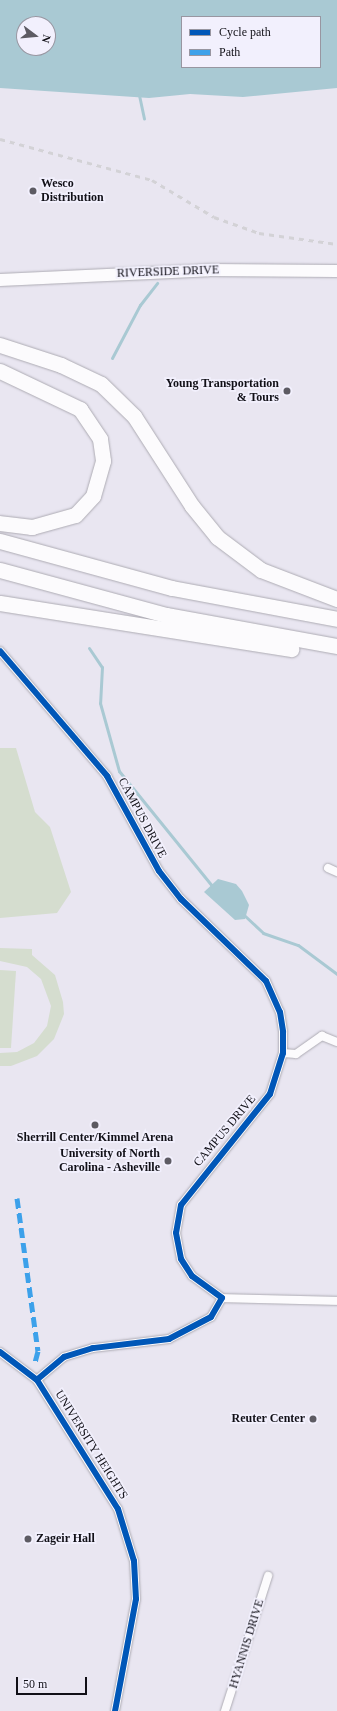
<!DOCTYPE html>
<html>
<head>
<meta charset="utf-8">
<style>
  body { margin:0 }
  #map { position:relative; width:337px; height:1711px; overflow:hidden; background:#e9e6f1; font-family:"Times New Roman",serif }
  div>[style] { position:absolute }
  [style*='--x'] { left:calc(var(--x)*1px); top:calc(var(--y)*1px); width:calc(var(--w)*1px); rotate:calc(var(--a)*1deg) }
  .green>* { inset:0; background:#d5ddcf }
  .water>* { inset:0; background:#a9c9d3 }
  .stream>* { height:3px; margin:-1.5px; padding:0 1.5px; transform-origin:1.5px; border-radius:1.5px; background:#a9c9d3 }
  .roads { filter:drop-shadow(0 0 1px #adabb3) drop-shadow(0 0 1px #adabb3) }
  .street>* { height:8px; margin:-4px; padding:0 4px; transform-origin:4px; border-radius:4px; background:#fcfbfd }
  .secondary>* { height:12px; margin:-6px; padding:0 6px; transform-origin:6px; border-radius:6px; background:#fcfbfd }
  .highway>* { height:15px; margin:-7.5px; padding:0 7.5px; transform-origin:7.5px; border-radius:7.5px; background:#fcfbfd }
  .rail>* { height:3px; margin-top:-1.5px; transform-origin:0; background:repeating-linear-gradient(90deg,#d3d2d6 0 5px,transparent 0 10px) }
  .quiet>* { height:5px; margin-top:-2.5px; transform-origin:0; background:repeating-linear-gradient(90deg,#3da1ea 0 10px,transparent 0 15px) }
  .cycleway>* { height:6px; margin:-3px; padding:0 3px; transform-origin:3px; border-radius:3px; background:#0057b8 }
  .dots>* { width:11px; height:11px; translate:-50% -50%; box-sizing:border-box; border:2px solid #f2f0fd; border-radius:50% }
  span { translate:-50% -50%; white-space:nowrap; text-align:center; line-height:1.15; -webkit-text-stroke:3.5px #f2f0fd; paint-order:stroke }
  .poi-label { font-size:12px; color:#111017; font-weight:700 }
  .left { translate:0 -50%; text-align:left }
  .right { translate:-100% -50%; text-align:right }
  .street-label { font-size:12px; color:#111017 }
  .legend { position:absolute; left:181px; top:16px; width:140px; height:52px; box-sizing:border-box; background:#f2f0fd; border:1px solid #9896a1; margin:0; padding:5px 7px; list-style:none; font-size:12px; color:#111017 }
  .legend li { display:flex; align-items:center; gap:8px; height:20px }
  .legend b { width:20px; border:1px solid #9896a1 }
  .north { position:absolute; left:16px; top:16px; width:40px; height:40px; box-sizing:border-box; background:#f2f0fd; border:1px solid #9896a1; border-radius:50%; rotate:106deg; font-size:11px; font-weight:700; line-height:16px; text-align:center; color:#111017 }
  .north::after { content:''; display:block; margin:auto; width:14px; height:18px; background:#5d5b63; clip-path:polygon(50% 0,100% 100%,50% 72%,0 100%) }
  .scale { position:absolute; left:16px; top:1677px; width:71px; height:18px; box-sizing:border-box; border:2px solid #111017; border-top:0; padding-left:5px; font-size:12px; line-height:14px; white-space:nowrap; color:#111017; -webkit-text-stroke:3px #f2f0fd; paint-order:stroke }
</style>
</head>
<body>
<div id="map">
  <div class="green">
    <i style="clip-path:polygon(0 748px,16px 748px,35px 812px,50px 827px,71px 892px,57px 913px,0 918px)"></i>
    <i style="clip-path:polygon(0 948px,32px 949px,32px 955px,55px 975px,63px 1002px,64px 1014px,54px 1039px,37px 1056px,11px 1066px,0 1066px,0 1053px,17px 1052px,34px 1043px,47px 1026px,51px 1006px,41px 979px,27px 967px,0 961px)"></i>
    <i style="clip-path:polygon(0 970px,16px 971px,11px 1048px,0 1048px)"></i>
  </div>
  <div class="water">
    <i style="clip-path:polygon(evenodd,0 0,337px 0,337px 88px,243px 97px,190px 94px,149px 98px,0 88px,0 0,182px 17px,320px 17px,320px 67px,182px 67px,182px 17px,0 0,24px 24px,48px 24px,48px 48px,24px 48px,24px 24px)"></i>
    <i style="clip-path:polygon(218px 879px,236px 884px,242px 891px,249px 905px,245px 919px,235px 920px,204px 892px)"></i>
  </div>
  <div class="stream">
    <i style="--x:139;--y:95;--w:24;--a:78"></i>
    <i style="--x:112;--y:358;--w:60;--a:-62.2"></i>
    <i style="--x:140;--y:305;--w:28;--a:-52"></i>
    <i style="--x:89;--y:648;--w:23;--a:56"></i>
    <i style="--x:102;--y:667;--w:36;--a:93"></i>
    <i style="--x:100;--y:703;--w:71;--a:74.4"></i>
    <i style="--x:119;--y:771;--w:149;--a:51"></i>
    <i style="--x:244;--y:915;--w:26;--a:43"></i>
    <i style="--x:263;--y:933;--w:37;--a:19"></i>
    <i style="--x:298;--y:945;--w:49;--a:36.6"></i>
  </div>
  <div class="roads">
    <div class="street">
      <i style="--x:0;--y:651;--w:165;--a:49.4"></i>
      <i style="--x:107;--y:776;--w:108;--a:61.3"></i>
      <i style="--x:159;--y:871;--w:36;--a:52"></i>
      <i style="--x:181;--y:899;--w:118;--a:44"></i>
      <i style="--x:266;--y:981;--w:34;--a:66"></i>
      <i style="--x:280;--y:1012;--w:20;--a:81"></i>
      <i style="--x:283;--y:1032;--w:21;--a:90"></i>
      <i style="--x:283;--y:1053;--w:43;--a:107.6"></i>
      <i style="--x:270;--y:1094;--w:142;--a:128.7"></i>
      <i style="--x:181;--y:1205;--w:28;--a:100"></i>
      <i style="--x:176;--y:1233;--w:26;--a:79"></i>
      <i style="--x:181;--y:1259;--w:20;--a:57"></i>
      <i style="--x:192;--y:1276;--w:37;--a:36"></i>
      <i style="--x:222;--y:1298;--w:22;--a:120"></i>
      <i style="--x:211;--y:1317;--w:47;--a:152.4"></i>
      <i style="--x:169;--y:1339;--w:77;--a:173.2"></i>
      <i style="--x:93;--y:1348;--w:30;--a:163"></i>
      <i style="--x:64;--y:1357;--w:35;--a:140"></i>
      <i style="--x:328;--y:868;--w:10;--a:24"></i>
      <i style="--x:283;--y:1053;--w:13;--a:4"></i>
      <i style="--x:296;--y:1054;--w:32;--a:-35"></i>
      <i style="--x:322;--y:1036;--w:16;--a:22"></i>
      <i style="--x:222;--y:1298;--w:115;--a:1.5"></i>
      <i style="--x:0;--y:1352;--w:46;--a:37.1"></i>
      <i style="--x:37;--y:1380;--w:152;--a:57.9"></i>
      <i style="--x:118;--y:1509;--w:54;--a:72.9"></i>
      <i style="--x:134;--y:1561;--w:38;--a:87"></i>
      <i style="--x:136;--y:1599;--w:114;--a:100.6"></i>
      <i style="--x:225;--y:1711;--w:142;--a:-72.3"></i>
    </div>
    <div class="secondary">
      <i style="--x:0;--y:280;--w:209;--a:-2.7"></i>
      <i style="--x:209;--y:270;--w:128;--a:0.4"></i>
    </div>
    <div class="highway">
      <i style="--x:0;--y:345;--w:64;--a:18.2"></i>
      <i style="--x:61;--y:365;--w:44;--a:25.4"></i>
      <i style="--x:101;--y:384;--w:46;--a:44.1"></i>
      <i style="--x:134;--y:416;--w:107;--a:57.2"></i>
      <i style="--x:192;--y:506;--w:40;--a:51"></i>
      <i style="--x:217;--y:537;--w:55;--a:36.9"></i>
      <i style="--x:261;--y:570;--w:81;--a:20.9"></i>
      <i style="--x:0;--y:371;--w:89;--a:25.4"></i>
      <i style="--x:80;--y:409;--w:36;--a:56"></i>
      <i style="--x:100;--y:439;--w:22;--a:82"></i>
      <i style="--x:103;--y:461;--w:36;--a:106"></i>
      <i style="--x:93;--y:496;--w:26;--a:133"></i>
      <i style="--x:75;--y:515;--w:45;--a:164.4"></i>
      <i style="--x:32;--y:527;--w:32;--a:-173"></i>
      <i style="--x:0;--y:541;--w:178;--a:15.3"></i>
      <i style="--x:172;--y:588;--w:168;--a:10.6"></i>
      <i style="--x:0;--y:570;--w:172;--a:15.2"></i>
      <i style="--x:166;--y:615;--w:174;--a:10.3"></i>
      <i style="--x:0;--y:603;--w:295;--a:9"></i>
    </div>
  </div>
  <div class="rail">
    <i style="--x:0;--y:139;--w:157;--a:15.1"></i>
    <i style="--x:152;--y:180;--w:72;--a:30.8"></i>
    <i style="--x:214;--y:217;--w:48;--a:19.6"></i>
    <i style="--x:259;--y:233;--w:79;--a:8"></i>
  </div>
  <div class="quiet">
    <i style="--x:17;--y:1198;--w:154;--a:82.2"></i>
    <i style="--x:38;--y:1351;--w:11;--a:105"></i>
  </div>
  <div class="cycleway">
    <i style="--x:0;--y:651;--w:165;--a:49.4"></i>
    <i style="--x:107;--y:776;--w:108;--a:61.3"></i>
    <i style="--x:159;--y:871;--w:36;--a:52"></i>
    <i style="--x:181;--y:899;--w:118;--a:44"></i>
    <i style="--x:266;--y:981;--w:34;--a:66"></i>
    <i style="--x:280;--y:1012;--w:20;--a:81"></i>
    <i style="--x:283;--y:1032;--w:21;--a:90"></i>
    <i style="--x:283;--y:1053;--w:43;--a:107.6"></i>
    <i style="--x:270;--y:1094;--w:142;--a:128.7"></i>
    <i style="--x:181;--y:1205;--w:28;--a:100"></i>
    <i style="--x:176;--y:1233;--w:26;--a:79"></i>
    <i style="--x:181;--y:1259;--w:20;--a:57"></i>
    <i style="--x:192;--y:1276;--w:37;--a:36"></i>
    <i style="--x:222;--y:1298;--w:22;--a:120"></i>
    <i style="--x:211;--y:1317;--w:47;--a:152.4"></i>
    <i style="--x:169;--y:1339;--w:77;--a:173.2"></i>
    <i style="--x:93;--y:1348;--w:30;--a:163"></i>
    <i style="--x:64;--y:1357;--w:35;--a:140"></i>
    <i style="--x:0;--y:1352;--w:46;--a:37.1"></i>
    <i style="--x:37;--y:1380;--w:152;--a:57.9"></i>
    <i style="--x:118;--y:1509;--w:54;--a:72.9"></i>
    <i style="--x:134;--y:1561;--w:38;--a:87"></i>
    <i style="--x:136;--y:1599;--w:114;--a:100.6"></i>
  </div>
  <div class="dots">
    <i style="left:33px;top:191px;background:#5d5b63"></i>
    <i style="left:287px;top:391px;background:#5d5b63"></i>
    <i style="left:95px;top:1125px;background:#5d5b63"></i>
    <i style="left:168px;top:1161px;background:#5d5b63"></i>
    <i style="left:313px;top:1419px;background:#5d5b63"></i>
    <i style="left:28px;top:1539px;background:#5d5b63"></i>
  </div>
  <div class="poi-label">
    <span class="left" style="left:41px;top:191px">Wesco<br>Distribution</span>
    <span class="right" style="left:279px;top:391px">Young Transportation<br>&amp; Tours</span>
    <span style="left:95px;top:1138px">Sherrill Center/Kimmel Arena</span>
    <span class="right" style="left:160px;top:1161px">University of North<br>Carolina - Asheville</span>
    <span class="right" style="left:305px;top:1419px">Reuter Center</span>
    <span class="left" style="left:36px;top:1539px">Zageir Hall</span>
  </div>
  <div class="street-label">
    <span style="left:168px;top:272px;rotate:-2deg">RIVERSIDE DRIVE</span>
    <span style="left:142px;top:818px;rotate:62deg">CAMPUS DRIVE</span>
    <span style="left:225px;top:1131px;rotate:-50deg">CAMPUS DRIVE</span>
    <span style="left:91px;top:1445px;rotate:58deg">UNIVERSITY HEIGHTS</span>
    <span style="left:247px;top:1644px;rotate:-73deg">HYANNIS DRIVE</span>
  </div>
  <ul class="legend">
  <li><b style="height:5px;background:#0057b8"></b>Cycle path</li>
  <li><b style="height:5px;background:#3da1ea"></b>Path</li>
  </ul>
  <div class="north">N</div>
  <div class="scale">50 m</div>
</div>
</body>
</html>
